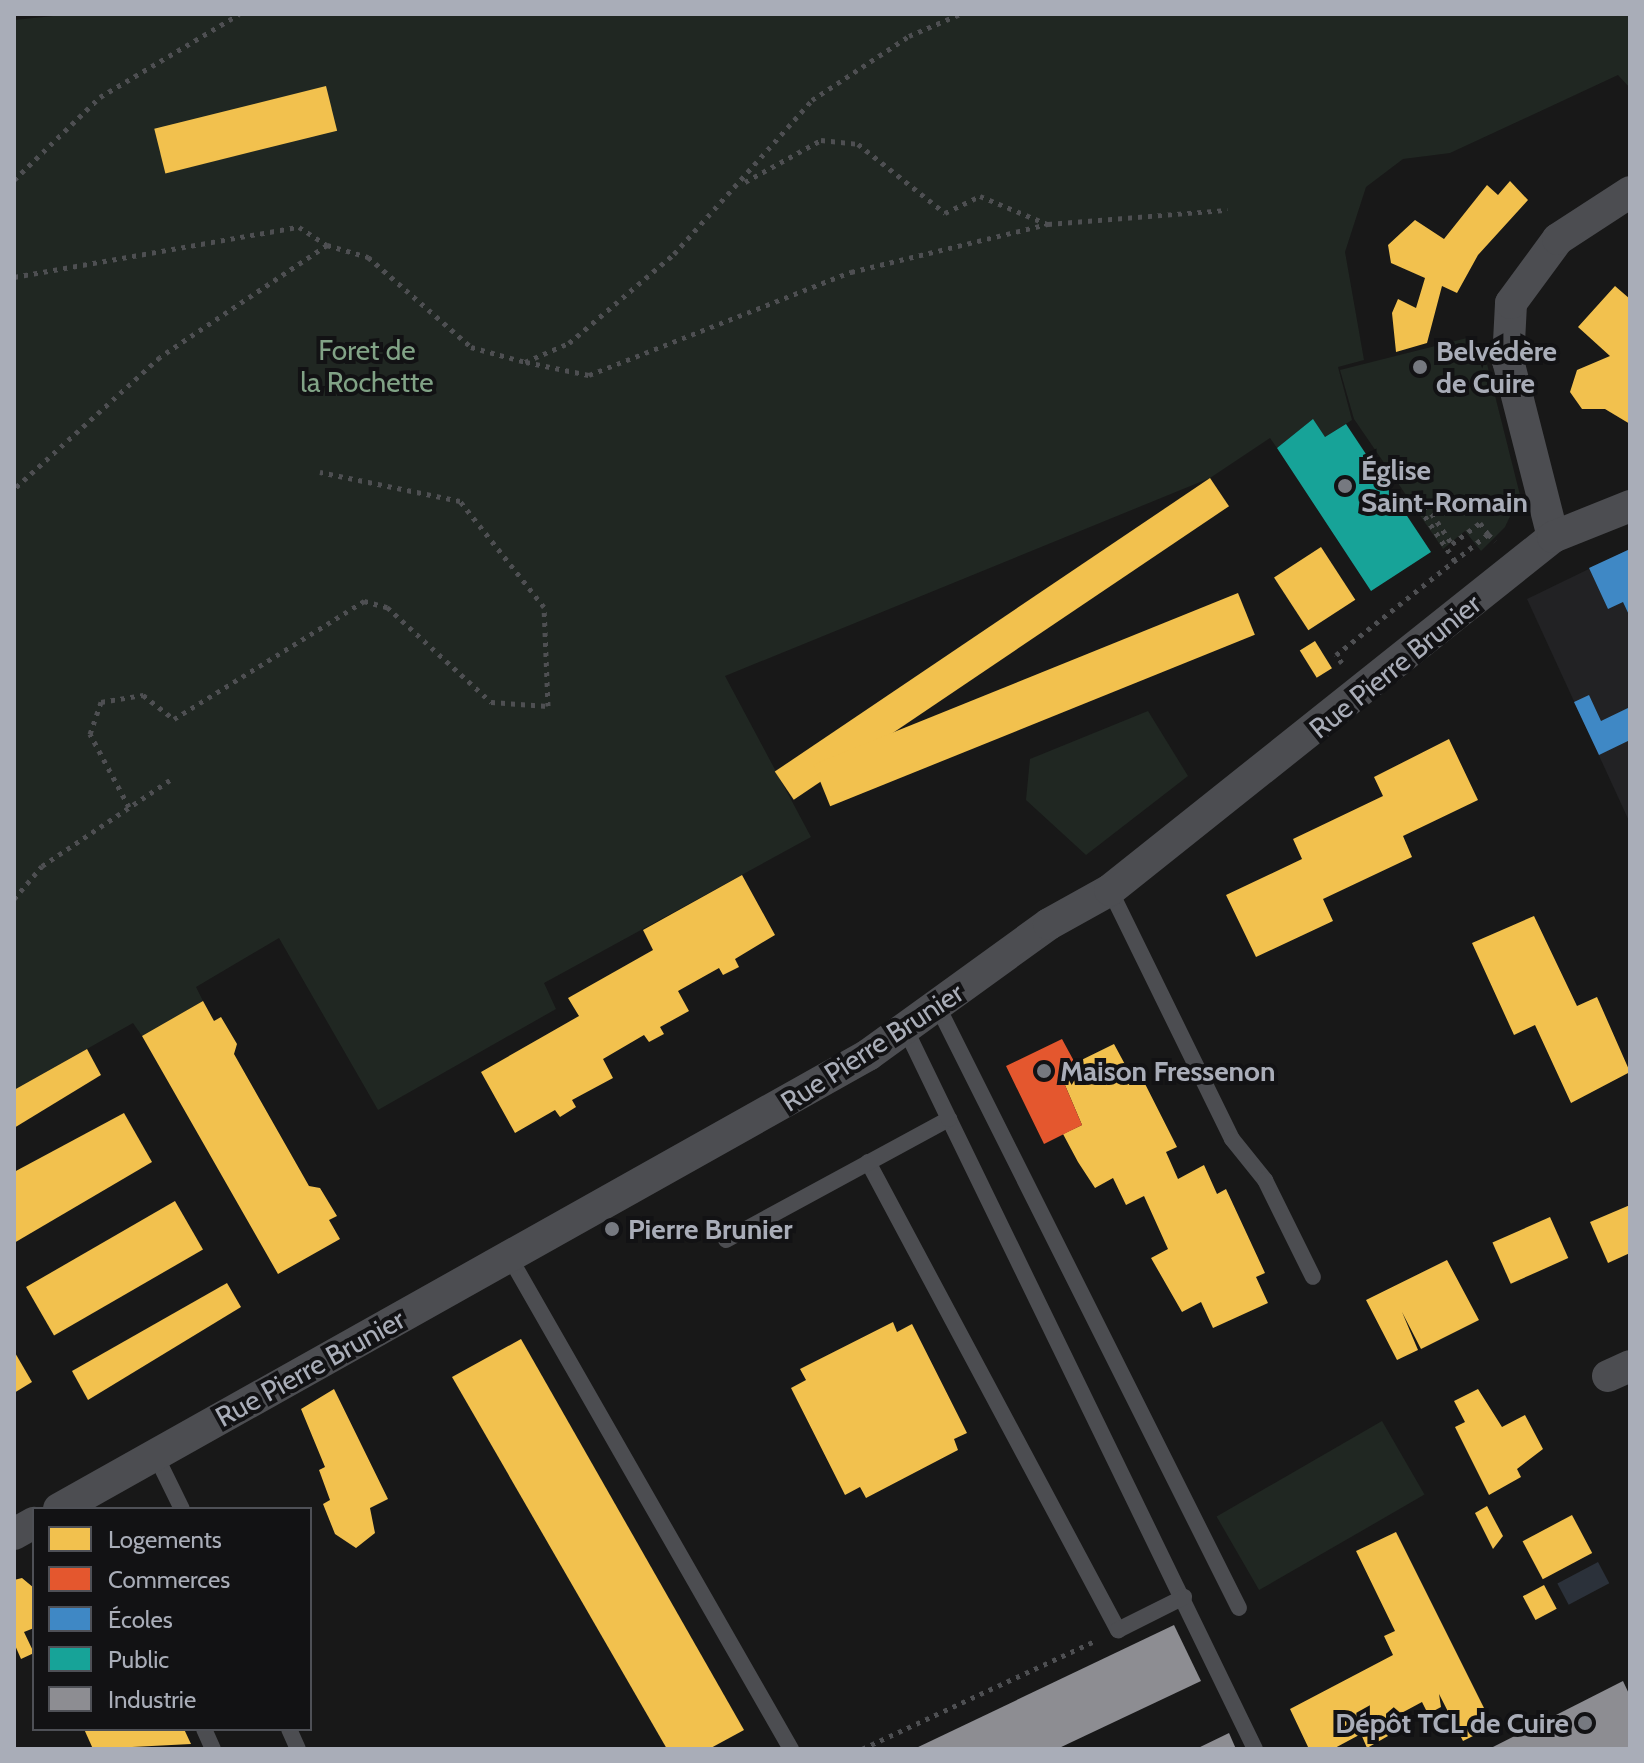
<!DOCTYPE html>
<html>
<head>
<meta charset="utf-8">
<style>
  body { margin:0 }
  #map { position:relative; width:1644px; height:1763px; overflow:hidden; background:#181818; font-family:Cabin,sans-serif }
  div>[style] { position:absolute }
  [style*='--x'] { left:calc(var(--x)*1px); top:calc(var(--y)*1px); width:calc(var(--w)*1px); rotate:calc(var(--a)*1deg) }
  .built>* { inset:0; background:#222224 }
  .green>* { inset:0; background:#202722; transform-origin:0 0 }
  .water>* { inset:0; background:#2b313a; transform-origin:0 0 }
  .homes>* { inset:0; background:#f2c14e; transform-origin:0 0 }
  .shops>* { inset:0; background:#e4572e }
  .schools>* { inset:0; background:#3f88c5 }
  .public>* { inset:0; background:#17a398 }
  .industry>* { inset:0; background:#8d8d92 }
  .path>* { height:5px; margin-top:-2.5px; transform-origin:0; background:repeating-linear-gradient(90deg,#4e4f52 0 4px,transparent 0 10px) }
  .service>* { height:16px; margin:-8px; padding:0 8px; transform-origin:8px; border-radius:8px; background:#4c4d51 }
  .minor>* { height:32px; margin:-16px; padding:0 16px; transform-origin:16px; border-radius:16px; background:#4c4d51 }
  .dots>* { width:22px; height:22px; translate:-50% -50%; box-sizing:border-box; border:4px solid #121214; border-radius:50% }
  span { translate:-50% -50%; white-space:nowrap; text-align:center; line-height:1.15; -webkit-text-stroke:8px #121214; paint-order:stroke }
  .park-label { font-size:28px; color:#81a386 }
  .poi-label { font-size:28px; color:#a9adb8; font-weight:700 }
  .left { translate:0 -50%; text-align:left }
  .right { translate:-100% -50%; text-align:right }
  .street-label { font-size:28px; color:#a9adb8 }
  .frame { position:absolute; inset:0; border:16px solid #a9adb8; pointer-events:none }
  .legend { position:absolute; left:32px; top:1507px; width:280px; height:224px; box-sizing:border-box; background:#121214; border:2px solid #4e5056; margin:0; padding:10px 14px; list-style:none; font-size:24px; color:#a9adb8 }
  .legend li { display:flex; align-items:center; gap:16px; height:40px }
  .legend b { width:40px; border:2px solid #4e5056 }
</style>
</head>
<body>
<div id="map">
  <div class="built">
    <i style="clip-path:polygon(1630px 549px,1630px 823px,1527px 599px)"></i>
  </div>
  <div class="green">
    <i style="clip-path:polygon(73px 14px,1630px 14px,1630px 88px,1618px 75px,1450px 153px,1403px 159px,1366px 187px,1345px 252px,1364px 360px,1338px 367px,1352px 420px,1325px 437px,1312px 420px,1277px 448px,1270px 438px,1210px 478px,725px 676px,811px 837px,544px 983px,556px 1009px,378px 1110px,279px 938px,196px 987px,203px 1001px,142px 1036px,133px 1023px,14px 1090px,14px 20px)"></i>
    <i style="clip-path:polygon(1467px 338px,1483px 348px,1520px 495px,1505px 527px,1481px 551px,1465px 531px,1443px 549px,1354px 419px,1340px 370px)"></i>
    <i style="clip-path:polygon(1148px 711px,1188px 776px,1086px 855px,1026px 800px,1030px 759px)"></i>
    <i style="left:1382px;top:1421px;width:85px;height:191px;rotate:60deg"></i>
  </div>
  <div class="water">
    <i style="left:1598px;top:1562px;width:24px;height:46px;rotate:62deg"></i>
  </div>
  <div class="homes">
    <i style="left:326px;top:86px;width:46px;height:177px;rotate:76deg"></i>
    <i style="clip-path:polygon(1510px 181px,1528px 200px,1478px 255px,1457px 293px,1442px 286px,1427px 343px,1396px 352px,1392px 313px,1398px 299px,1416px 308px,1425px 278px,1391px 263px,1388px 245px,1415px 220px,1444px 239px,1487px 185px,1498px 195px)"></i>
    <i style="clip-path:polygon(1615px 286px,1630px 299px,1630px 424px,1605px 409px,1582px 409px,1570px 392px,1577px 370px,1610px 356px,1578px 327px)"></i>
    <i style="left:1210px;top:478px;width:34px;height:525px;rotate:56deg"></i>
    <i style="left:1321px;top:547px;width:63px;height:56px;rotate:57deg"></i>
    <i style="left:1238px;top:593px;width:45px;height:458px;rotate:68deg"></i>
    <i style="left:1315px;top:641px;width:32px;height:18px;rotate:58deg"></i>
    <i style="clip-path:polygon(1449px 739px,1478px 800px,1403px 836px,1412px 857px,1323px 899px,1333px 921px,1256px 957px,1226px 895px,1302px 859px,1293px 839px,1383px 796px,1374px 777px)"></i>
    <i style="clip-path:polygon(742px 875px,775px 935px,735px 959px,739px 967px,723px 975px,719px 968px,678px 991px,689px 1011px,660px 1027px,664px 1034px,649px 1042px,644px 1035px,603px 1059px,613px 1078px,572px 1100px,576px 1107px,560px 1117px,555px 1110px,515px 1133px,481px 1072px,579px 1016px,568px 998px,653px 950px,643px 930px)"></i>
    <i style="clip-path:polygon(1534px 916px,1577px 1006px,1597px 997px,1630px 1072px,1571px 1103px,1535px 1025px,1514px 1035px,1472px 943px)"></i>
    <i style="clip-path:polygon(203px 1001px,214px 1021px,221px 1017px,237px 1044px,234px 1054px,309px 1186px,320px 1188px,337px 1216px,329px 1220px,340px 1239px,278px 1274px,142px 1036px)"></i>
    <i style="clip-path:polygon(1114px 1044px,1128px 1070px,1136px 1066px,1177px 1147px,1166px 1152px,1178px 1179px,1204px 1165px,1217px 1194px,1226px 1189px,1265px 1273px,1256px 1277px,1268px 1303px,1213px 1328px,1201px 1302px,1182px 1312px,1151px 1258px,1168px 1249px,1144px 1196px,1126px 1205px,1113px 1178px,1095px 1188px,1078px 1162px,1063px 1134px,1082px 1125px,1059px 1071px)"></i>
    <i style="clip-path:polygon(87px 1049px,101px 1075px,14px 1128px,14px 1090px)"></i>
    <i style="clip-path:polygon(124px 1113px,152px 1162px,14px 1243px,14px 1172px)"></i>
    <i style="left:175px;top:1201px;width:56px;height:172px;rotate:60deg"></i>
    <i style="clip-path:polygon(1630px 1205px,1630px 1253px,1608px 1263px,1590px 1222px)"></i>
    <i style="left:1550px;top:1217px;width:45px;height:63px;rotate:66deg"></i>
    <i style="clip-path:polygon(1447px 1260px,1479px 1320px,1421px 1349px,1402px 1312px,1418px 1350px,1397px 1360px,1366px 1300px)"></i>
    <i style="clip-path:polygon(227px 1283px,241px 1307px,88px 1400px,72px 1371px)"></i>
    <i style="clip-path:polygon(893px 1322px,897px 1332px,912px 1324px,967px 1433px,954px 1439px,958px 1450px,866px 1498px,860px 1487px,845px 1495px,791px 1388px,806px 1380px,800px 1369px)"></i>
    <i style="clip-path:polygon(521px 1339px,744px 1730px,709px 1749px,667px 1749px,452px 1377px)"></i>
    <i style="clip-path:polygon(14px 1351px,32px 1382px,14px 1393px)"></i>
    <i style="clip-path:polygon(334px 1389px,388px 1499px,370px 1508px,375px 1533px,356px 1548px,335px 1534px,323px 1504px,330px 1500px,319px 1470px,325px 1467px,301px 1409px)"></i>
    <i style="clip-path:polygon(1478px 1389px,1502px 1427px,1525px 1415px,1543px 1449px,1517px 1469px,1521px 1477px,1489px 1495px,1455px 1427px,1465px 1422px,1454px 1401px)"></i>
    <i style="clip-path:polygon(1487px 1506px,1503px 1536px,1493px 1549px,1475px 1513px)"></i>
    <i style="left:1572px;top:1515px;width:43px;height:56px;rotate:62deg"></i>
    <i style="clip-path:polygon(1396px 1532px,1493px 1726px,1463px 1741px,1439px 1694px,1441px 1707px,1428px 1714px,1422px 1702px,1383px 1723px,1388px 1736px,1367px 1748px,1361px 1734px,1333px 1749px,1309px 1749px,1290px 1709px,1393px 1655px,1384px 1636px,1395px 1631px,1356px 1551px)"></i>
    <i style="clip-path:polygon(22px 1578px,34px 1588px,34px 1628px,24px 1632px,34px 1653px,21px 1659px,14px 1643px,14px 1580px)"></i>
    <i style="left:1544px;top:1585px;width:27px;height:24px;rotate:62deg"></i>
    <i style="clip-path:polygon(84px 1729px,184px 1729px,191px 1744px,93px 1749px)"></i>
  </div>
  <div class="shops">
    <i style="clip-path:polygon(1062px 1039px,1075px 1063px,1059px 1071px,1082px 1125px,1044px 1144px,1006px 1066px)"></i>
  </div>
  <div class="schools">
    <i style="clip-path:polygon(1630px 549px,1630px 617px,1623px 602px,1608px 609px,1589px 568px)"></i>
    <i style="clip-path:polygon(1589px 695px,1601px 721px,1630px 707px,1630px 740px,1599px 755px,1574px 702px)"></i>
  </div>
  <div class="public">
    <i style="clip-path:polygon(1313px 419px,1325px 437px,1346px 424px,1431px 552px,1371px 591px,1277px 448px)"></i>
  </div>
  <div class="industry">
    <i style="clip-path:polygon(1174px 1625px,1201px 1681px,1057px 1749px,914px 1749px)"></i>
    <i style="clip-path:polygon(1623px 1681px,1630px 1696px,1630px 1749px,1489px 1749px)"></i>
    <i style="clip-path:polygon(1229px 1733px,1236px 1749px,1196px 1749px)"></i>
  </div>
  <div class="path">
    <i style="--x:14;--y:180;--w:120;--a:-44"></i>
    <i style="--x:100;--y:97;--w:162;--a:-30.8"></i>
    <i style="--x:745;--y:182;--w:87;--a:-28.9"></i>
    <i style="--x:821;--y:140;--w:37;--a:6"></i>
    <i style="--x:858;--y:144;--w:111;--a:38.4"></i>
    <i style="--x:945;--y:213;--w:39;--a:-26"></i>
    <i style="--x:980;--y:196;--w:73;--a:22.7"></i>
    <i style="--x:327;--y:245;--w:43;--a:16.3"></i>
    <i style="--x:368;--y:257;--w:137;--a:41.1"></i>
    <i style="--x:471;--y:347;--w:56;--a:15.5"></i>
    <i style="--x:525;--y:362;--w:48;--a:-23.4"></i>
    <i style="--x:569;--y:343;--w:138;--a:-40.3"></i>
    <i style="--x:674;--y:254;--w:207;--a:-48.1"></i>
    <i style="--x:812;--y:100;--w:116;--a:-33.4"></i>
    <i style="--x:909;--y:36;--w:56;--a:-23.3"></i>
    <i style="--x:14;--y:277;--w:289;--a:-10"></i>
    <i style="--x:299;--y:227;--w:33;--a:33"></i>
    <i style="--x:327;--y:245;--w:201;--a:146.2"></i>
    <i style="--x:160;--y:357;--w:197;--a:137.9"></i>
    <i style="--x:526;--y:362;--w:64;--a:11.7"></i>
    <i style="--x:589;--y:375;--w:282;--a:-21.5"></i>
    <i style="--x:851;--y:272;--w:203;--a:-13.7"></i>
    <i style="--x:1048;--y:224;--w:180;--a:-4.5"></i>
    <i style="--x:1455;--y:561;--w:63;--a:-123.9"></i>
    <i style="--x:1420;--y:509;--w:7;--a:-34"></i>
    <i style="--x:1426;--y:505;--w:47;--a:56.3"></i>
    <i style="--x:1452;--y:544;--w:35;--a:-37"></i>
    <i style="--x:1480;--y:523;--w:14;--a:54"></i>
    <i style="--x:1342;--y:663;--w:10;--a:-127"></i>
    <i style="--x:1336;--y:655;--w:194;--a:-38.5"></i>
    <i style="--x:1488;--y:534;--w:10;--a:45"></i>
    <i style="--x:129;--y:807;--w:83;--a:-118.1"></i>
    <i style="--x:90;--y:734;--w:34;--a:-71"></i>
    <i style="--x:101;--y:702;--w:43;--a:-9.5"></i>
    <i style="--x:143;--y:695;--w:39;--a:38"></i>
    <i style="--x:174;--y:719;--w:224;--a:-31.8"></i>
    <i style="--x:364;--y:601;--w:24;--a:15"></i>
    <i style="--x:387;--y:607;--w:141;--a:42.4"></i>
    <i style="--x:491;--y:702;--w:57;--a:4"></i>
    <i style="--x:548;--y:706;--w:99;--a:-92.3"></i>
    <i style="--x:544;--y:607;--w:135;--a:-128.4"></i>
    <i style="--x:460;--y:501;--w:143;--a:-168.3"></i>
    <i style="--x:14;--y:899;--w:43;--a:-49.7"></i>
    <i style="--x:42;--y:866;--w:154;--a:-33.9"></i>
    <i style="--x:862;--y:1749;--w:259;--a:-24.9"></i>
  </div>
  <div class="service">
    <i style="--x:1110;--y:890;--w:277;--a:63.9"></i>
    <i style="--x:1232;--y:1139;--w:53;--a:51.2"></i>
    <i style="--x:1265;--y:1180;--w:108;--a:63.7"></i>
    <i style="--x:938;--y:1007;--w:672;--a:63.4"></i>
    <i style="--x:949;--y:1119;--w:700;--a:64.09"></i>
    <i style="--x:868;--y:1162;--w:531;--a:61.89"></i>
    <i style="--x:1118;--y:1630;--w:74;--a:-26.6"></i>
    <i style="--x:726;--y:1240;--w:254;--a:-28.5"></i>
    <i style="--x:949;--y:1119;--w:99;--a:-115.8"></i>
    <i style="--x:510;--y:1258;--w:566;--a:60.22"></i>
    <i style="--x:155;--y:1454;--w:61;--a:63.9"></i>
    <i style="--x:204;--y:1729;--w:22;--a:66"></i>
    <i style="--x:289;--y:1729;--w:22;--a:66"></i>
  </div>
  <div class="minor">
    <i style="--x:1553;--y:537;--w:182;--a:-104.3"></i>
    <i style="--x:1508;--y:361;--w:58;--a:-87"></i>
    <i style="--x:1511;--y:303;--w:79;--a:-53.7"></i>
    <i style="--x:1558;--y:239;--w:86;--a:-33.1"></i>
    <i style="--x:1608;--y:1376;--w:24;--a:-24"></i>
    <i style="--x:59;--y:1509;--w:928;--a:-29.3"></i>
    <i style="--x:868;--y:1055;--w:223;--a:-35.9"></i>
    <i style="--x:1049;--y:924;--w:70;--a:-29.1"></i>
    <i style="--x:1110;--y:890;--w:566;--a:-38.55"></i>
    <i style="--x:1553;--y:537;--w:83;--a:-21.9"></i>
    <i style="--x:14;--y:1534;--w:23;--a:-29"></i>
  </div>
  <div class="dots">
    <i style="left:1420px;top:367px;background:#767980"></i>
    <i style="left:1345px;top:486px;background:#767980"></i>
    <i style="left:1044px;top:1071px;background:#767980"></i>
    <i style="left:612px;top:1229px;background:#767980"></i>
    <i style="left:1585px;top:1723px;background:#767980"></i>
  </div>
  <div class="park-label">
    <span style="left:367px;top:366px">Foret de<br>la Rochette</span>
  </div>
  <div class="poi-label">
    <span class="left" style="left:1436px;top:367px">Belvédère<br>de Cuire</span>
    <span class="left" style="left:1361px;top:486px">Église<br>Saint-Romain</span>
    <span class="left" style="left:1060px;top:1071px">Maison Fressenon</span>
    <span class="left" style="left:628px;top:1229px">Pierre Brunier</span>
    <span class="right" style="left:1569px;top:1723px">Dépôt TCL de Cuire</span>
  </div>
  <div class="street-label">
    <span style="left:1395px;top:666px;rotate:-39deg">Rue Pierre Brunier</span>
    <span style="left:872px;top:1047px;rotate:-33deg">Rue Pierre Brunier</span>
    <span style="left:310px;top:1368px;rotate:-29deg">Rue Pierre Brunier</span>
  </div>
  <div class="frame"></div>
  <ul class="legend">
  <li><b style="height:22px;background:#f2c14e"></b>Logements</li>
  <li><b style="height:22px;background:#e4572e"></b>Commerces</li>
  <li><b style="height:22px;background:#3f88c5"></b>Écoles</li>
  <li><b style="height:22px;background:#17a398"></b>Public</li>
  <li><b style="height:22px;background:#8d8d92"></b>Industrie</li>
  </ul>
</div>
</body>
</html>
